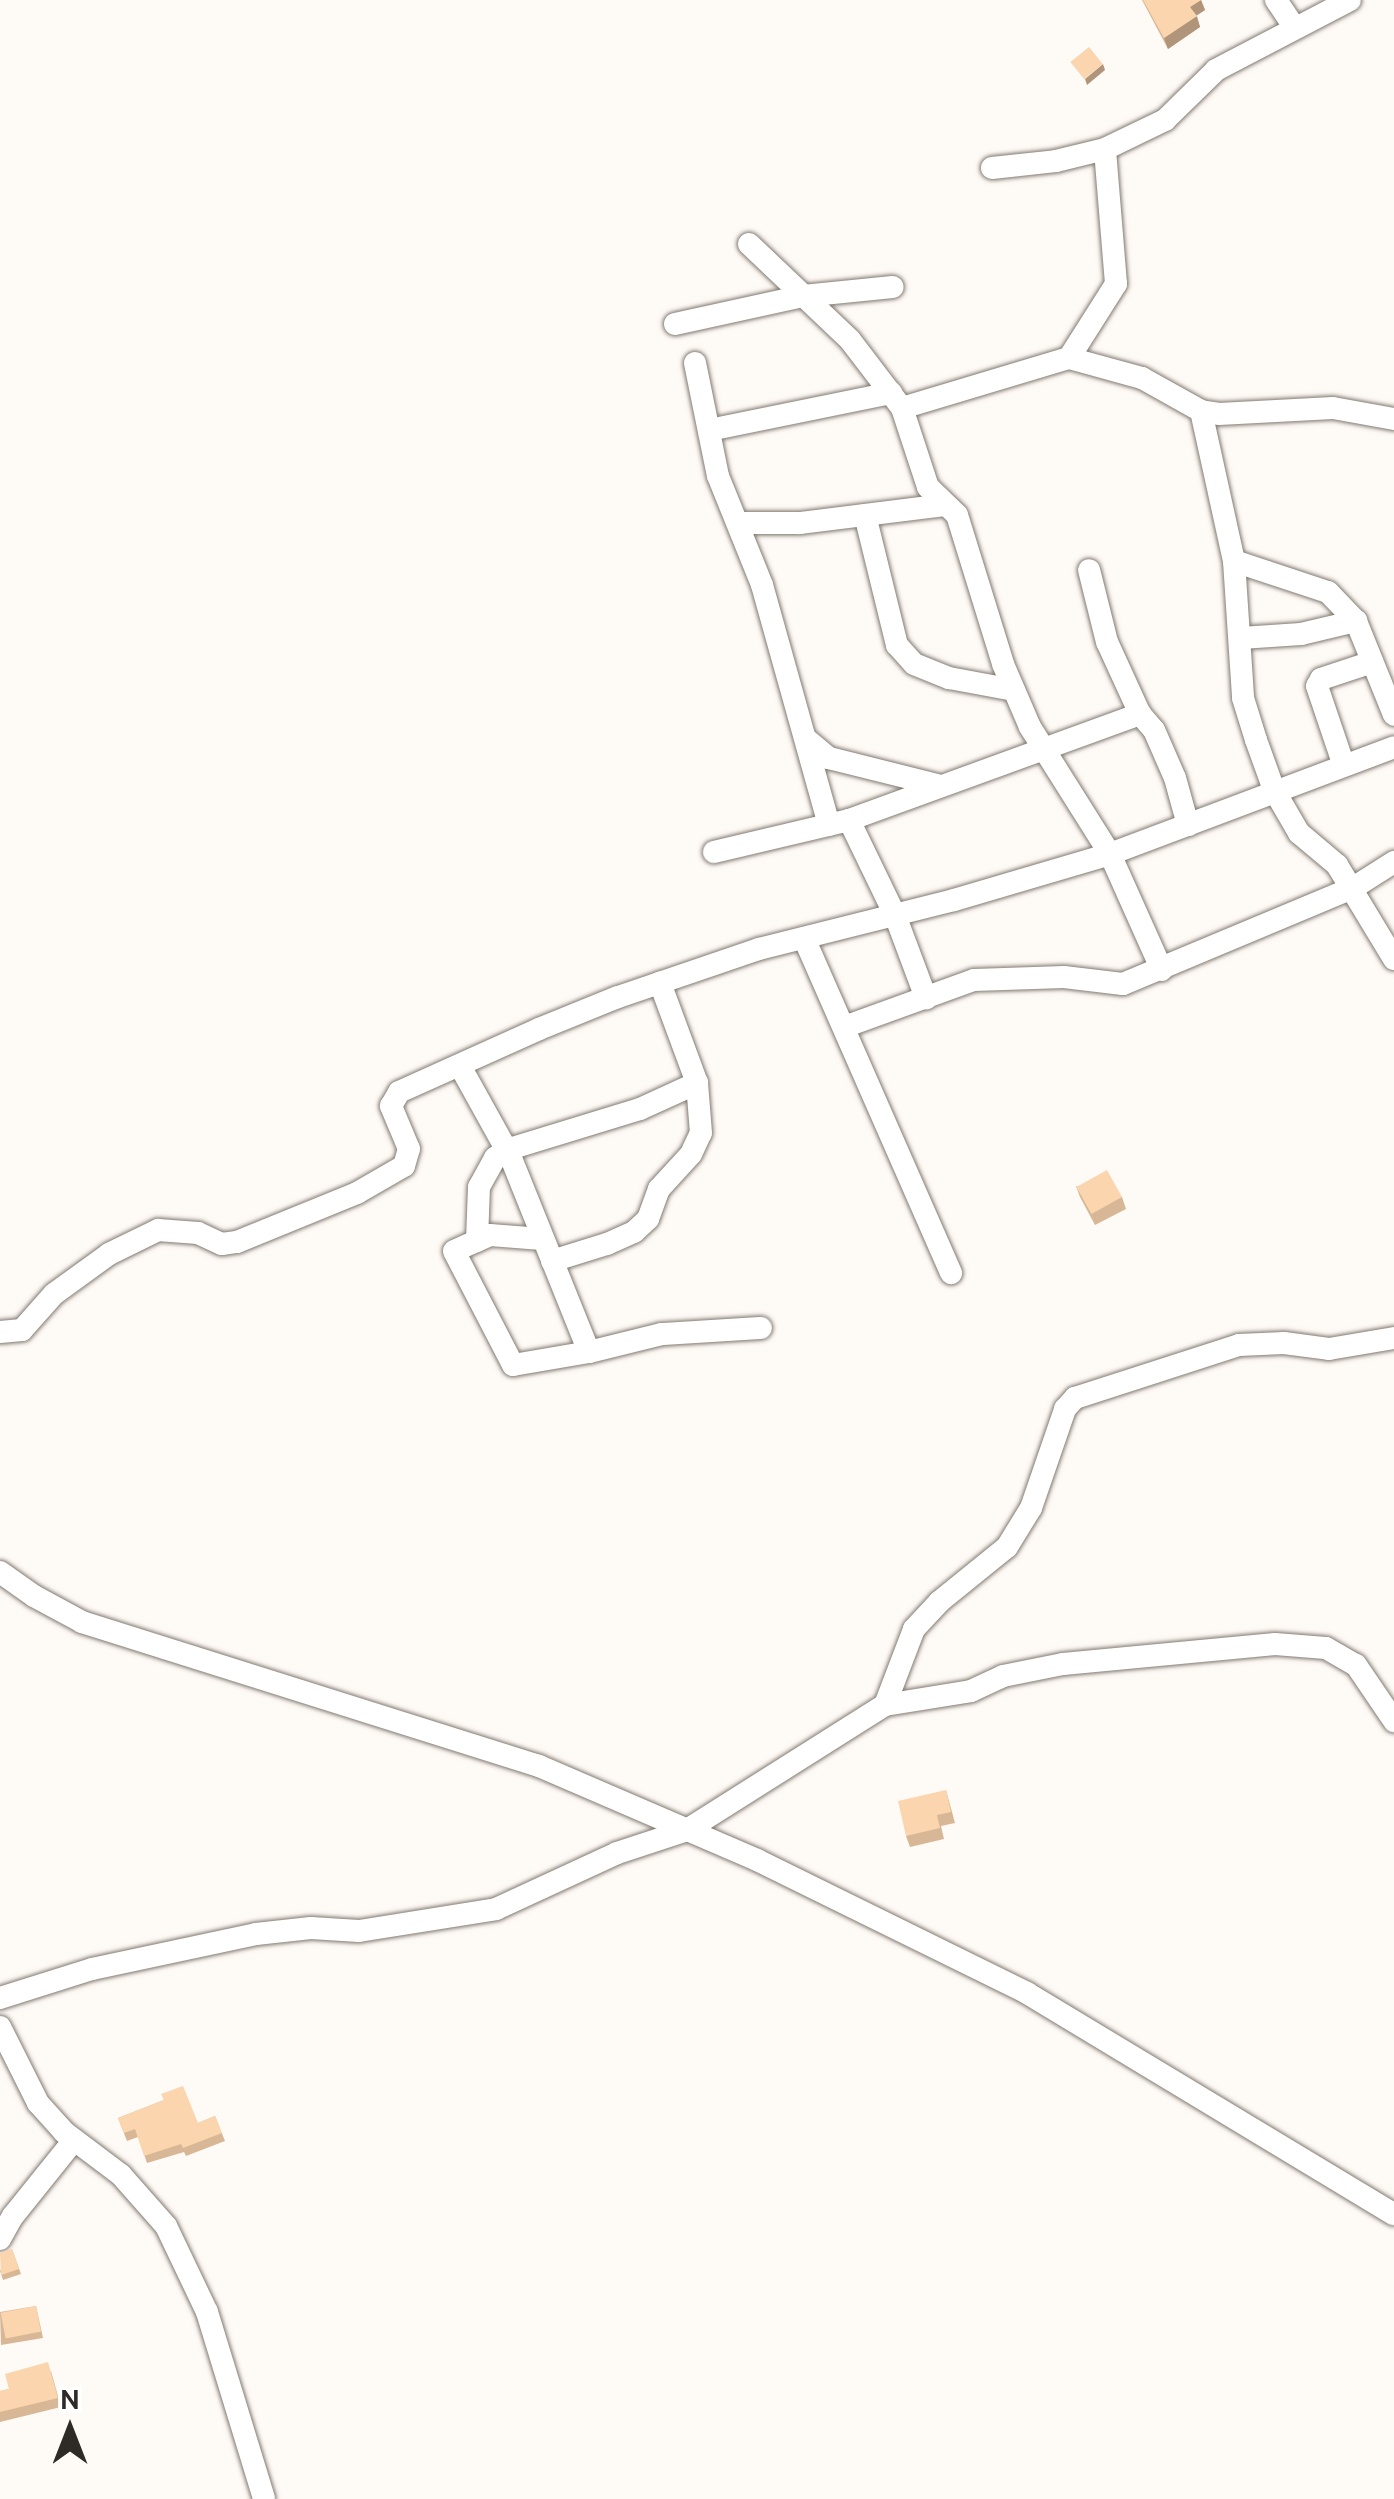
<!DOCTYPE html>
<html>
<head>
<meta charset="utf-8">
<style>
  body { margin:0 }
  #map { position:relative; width:1394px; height:2499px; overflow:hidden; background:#fefaf6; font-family:Cabin,sans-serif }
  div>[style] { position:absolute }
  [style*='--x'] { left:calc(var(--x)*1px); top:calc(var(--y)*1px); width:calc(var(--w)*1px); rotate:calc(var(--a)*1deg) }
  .roads { filter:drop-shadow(0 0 2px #817970) drop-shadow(0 0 2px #817970) }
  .minor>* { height:22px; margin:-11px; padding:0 11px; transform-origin:11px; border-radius:11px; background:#fff }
  .wall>* { inset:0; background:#d8b796 }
  .shaded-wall>* { inset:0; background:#b0957a }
  .building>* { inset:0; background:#fbd5ae; transform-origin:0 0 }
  span { translate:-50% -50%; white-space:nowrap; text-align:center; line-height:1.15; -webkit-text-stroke:10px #fff; paint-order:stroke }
  .north { position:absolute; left:20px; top:2379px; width:100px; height:100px; -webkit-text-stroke:8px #fff; paint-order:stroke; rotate:0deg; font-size:28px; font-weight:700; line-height:40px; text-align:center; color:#2e2a26 }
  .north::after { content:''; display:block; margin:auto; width:35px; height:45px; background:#2e2a26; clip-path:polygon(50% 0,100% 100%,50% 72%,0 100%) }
</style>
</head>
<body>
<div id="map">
  <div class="roads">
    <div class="minor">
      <i style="--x:1276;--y:0;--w:32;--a:56"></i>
      <i style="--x:992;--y:168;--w:64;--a:-6.2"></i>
      <i style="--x:1056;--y:161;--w:50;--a:-13.8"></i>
      <i style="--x:1105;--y:149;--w:67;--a:-25.8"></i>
      <i style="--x:1165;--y:120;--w:71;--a:-44.4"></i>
      <i style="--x:1216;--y:70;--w:151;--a:-27.6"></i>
      <i style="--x:749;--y:244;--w:139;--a:43.5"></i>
      <i style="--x:850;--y:340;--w:86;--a:52.6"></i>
      <i style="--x:902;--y:408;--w:83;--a:71.8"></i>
      <i style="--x:928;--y:487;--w:40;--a:44"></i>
      <i style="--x:957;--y:515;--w:156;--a:72.8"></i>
      <i style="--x:1003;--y:664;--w:69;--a:66.8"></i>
      <i style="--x:1030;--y:727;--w:150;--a:57.8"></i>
      <i style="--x:1110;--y:854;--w:127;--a:65.9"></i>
      <i style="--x:675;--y:324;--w:131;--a:-12.3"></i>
      <i style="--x:803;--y:296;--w:90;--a:-5.7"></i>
      <i style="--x:1069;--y:358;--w:88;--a:-57.6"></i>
      <i style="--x:1116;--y:284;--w:135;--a:-94.7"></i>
      <i style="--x:695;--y:363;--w:115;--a:78.5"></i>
      <i style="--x:718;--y:476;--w:118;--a:68"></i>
      <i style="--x:762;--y:585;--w:249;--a:74.4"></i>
      <i style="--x:902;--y:408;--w:174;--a:-16.7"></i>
      <i style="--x:1069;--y:358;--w:76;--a:15.3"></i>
      <i style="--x:1142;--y:378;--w:68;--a:29.2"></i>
      <i style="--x:1201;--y:411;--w:18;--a:9"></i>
      <i style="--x:1219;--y:414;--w:114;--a:-3"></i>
      <i style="--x:1333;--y:408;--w:62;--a:10.2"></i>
      <i style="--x:1201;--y:411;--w:154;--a:77.6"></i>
      <i style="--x:1234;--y:561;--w:137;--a:86.2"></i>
      <i style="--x:1243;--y:698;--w:44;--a:72.8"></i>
      <i style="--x:1256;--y:740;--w:53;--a:70.2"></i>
      <i style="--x:1274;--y:790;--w:50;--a:59.8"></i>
      <i style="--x:1299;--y:833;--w:50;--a:40.1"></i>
      <i style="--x:1337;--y:865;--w:110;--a:58.8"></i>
      <i style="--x:709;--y:430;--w:186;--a:-11.5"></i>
      <i style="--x:865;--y:515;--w:134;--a:76.2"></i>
      <i style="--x:897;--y:645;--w:25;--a:48"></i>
      <i style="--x:914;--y:664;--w:38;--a:22"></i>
      <i style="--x:949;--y:678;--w:66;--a:10.5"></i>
      <i style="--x:740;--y:523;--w:60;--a:0"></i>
      <i style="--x:800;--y:523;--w:145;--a:-7.1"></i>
      <i style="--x:1234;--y:561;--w:99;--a:18.3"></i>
      <i style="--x:1328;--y:592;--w:40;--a:46"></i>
      <i style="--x:1356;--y:621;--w:101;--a:68"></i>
      <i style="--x:1241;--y:638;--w:60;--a:-3.8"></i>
      <i style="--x:1301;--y:634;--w:57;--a:-13.3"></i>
      <i style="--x:1140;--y:714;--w:21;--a:49"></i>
      <i style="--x:1154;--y:730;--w:52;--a:66.4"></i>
      <i style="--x:1175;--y:778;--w:49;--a:74.5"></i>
      <i style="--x:806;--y:739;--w:30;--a:40"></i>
      <i style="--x:829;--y:758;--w:111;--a:14"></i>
      <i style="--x:1343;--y:763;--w:81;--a:-108.7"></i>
      <i style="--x:1317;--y:686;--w:8;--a:-60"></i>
      <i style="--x:1321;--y:679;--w:54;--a:-18.4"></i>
      <i style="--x:849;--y:820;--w:106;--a:64.2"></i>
      <i style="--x:895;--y:915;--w:89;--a:69.5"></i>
      <i style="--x:714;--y:852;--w:139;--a:-13.3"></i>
      <i style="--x:849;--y:820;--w:310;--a:-20"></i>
      <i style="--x:1140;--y:714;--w:79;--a:-114.6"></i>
      <i style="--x:1107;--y:642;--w:74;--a:-104"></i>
      <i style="--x:804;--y:938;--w:366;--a:66.3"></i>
      <i style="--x:844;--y:1027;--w:138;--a:-19.9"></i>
      <i style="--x:974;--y:980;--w:90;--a:-1.9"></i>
      <i style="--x:1064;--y:977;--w:59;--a:6.8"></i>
      <i style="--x:1123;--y:984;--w:249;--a:-22.7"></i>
      <i style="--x:1353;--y:888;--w:49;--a:-32.4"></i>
      <i style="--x:460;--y:1066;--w:105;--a:61"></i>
      <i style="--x:511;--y:1158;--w:209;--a:68.1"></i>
      <i style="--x:589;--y:1352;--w:77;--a:170.3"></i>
      <i style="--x:513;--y:1365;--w:128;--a:-117.4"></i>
      <i style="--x:454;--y:1251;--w:39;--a:-24"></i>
      <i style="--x:490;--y:1235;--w:52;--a:4.4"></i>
      <i style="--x:477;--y:1241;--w:54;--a:-87.9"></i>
      <i style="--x:479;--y:1187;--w:33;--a:-61"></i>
      <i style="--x:495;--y:1158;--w:14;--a:-36"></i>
      <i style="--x:506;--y:1150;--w:140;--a:-17"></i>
      <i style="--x:640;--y:1109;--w:63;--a:-24.5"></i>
      <i style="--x:697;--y:1083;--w:107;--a:-110.3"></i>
      <i style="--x:552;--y:1261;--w:58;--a:-17.2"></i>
      <i style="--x:607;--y:1244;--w:30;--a:-24"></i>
      <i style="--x:634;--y:1232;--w:19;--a:-43"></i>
      <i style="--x:648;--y:1219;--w:32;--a:-70"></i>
      <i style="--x:659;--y:1189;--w:47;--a:-47.6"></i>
      <i style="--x:691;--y:1154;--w:23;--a:-65"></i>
      <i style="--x:701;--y:1133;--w:50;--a:-94.6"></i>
      <i style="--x:0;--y:1332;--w:22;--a:-5"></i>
      <i style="--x:22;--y:1330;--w:48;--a:-48.4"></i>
      <i style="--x:54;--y:1294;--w:68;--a:-36"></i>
      <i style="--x:109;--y:1254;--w:55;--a:-26.1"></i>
      <i style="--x:158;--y:1230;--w:40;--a:4.3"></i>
      <i style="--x:198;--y:1233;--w:26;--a:25"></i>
      <i style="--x:222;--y:1244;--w:15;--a:-8"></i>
      <i style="--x:237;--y:1242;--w:130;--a:-22.2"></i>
      <i style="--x:357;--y:1193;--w:54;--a:-29.9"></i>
      <i style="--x:404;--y:1166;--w:18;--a:-74"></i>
      <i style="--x:409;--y:1149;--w:47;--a:-112.7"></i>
      <i style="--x:391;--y:1106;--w:16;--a:-60"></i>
      <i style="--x:399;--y:1092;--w:154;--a:-24.2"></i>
      <i style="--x:539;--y:1029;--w:85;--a:-22.1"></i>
      <i style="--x:618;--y:997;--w:149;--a:-18.8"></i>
      <i style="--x:759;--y:949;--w:201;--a:-14.1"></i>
      <i style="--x:954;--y:900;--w:163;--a:-16.4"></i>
      <i style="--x:1110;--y:854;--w:303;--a:-20.6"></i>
      <i style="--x:589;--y:1352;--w:75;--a:-13.9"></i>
      <i style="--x:662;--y:1334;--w:99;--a:-3.5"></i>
      <i style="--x:0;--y:1572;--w:42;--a:35.2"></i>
      <i style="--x:34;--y:1596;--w:55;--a:28.4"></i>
      <i style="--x:82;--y:1622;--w:479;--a:17.5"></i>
      <i style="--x:539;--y:1766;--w:237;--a:23.3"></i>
      <i style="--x:757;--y:1860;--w:301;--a:26.2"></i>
      <i style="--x:1027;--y:1993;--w:428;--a:31.1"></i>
      <i style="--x:885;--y:1705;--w:87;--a:-9.2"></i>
      <i style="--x:971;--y:1691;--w:35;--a:-25"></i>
      <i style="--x:1003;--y:1676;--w:61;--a:-11.3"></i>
      <i style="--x:1063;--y:1664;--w:213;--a:-5.4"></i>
      <i style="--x:1275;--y:1644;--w:51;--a:4.5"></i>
      <i style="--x:1326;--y:1648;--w:34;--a:30"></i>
      <i style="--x:1356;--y:1665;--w:68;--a:55.8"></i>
      <i style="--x:0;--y:1998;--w:96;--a:-17.5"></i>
      <i style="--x:92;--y:1969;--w:168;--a:-12"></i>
      <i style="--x:256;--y:1934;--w:55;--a:-6.2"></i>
      <i style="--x:311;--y:1928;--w:48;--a:3.6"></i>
      <i style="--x:359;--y:1931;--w:139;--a:-9.1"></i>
      <i style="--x:496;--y:1909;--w:133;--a:-24.8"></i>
      <i style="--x:617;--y:1853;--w:74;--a:-18.2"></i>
      <i style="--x:687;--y:1830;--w:234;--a:-32.3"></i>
      <i style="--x:885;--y:1705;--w:81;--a:-69.1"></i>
      <i style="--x:914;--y:1629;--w:37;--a:-47"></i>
      <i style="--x:939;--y:1602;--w:87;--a:-39"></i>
      <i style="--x:1007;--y:1547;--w:46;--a:-58.4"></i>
      <i style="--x:1031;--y:1508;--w:105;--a:-71"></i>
      <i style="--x:1065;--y:1409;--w:15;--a:-48"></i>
      <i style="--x:1075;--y:1398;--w:172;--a:-17.9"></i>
      <i style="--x:1239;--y:1345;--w:45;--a:-2.5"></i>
      <i style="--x:1284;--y:1343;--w:45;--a:7.6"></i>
      <i style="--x:1329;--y:1349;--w:66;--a:-9.6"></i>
      <i style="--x:0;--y:2027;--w:85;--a:63.4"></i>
      <i style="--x:38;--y:2103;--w:39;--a:48"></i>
      <i style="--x:64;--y:2132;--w:71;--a:37"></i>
      <i style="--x:121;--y:2175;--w:68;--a:48.6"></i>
      <i style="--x:166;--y:2226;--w:95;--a:64.5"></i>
      <i style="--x:207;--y:2312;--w:195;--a:73"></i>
      <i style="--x:0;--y:2239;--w:26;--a:-61"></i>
      <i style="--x:13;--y:2216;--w:97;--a:-51.2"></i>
    </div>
  </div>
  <div class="wall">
    <i style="clip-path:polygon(1142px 0,1201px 0,1205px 10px,1196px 16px,1200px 27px,1168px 49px)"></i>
    <i style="clip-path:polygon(1076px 1186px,1122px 1197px,1126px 1209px,1095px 1225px,1080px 1197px)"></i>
    <i style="clip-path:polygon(946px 1790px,955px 1823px,941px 1826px,944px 1839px,910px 1847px,906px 1836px)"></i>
    <i style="clip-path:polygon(164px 2100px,198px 2123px,215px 2116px,225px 2141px,186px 2156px,184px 2152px,147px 2163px,138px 2137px,127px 2141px,118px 2118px)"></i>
    <i style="clip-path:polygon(12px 2249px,21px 2274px,3px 2280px,0 2271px)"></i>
    <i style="clip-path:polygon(36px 2306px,43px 2338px,1px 2345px,0 2312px)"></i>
    <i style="clip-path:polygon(51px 2371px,61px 2407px,0 2422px,0 2391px,9px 2389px)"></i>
  </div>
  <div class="shaded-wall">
    <i style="clip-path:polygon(1201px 0,1205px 10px,1194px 17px,1190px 7px)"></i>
    <i style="clip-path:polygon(1197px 16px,1200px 27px,1168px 49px,1164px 38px)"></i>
    <i style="clip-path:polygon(1103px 64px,1105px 70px,1087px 85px,1085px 79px)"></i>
  </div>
  <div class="building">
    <i style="clip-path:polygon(1143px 0,1201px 0,1190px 7px,1197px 16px,1164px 38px)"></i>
    <i style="left:1089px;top:47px;width:22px;height:24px;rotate:51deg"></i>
    <i style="left:1107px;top:1170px;width:31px;height:35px;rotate:61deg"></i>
    <i style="clip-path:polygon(946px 1790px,951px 1812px,937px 1815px,940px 1828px,906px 1836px,898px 1801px)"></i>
    <i style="clip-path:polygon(183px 2086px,198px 2123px,215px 2116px,222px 2133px,183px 2148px,181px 2144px,144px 2156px,135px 2129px,124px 2133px,118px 2118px,164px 2100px,161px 2094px)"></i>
    <i style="clip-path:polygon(12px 2249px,19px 2269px,1px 2275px,0 2253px)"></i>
    <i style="left:36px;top:2306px;width:26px;height:36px;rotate:79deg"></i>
    <i style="clip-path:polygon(48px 2362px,58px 2398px,0 2412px,0 2391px,9px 2389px,5px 2374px)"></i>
  </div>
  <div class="north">N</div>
</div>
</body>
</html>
